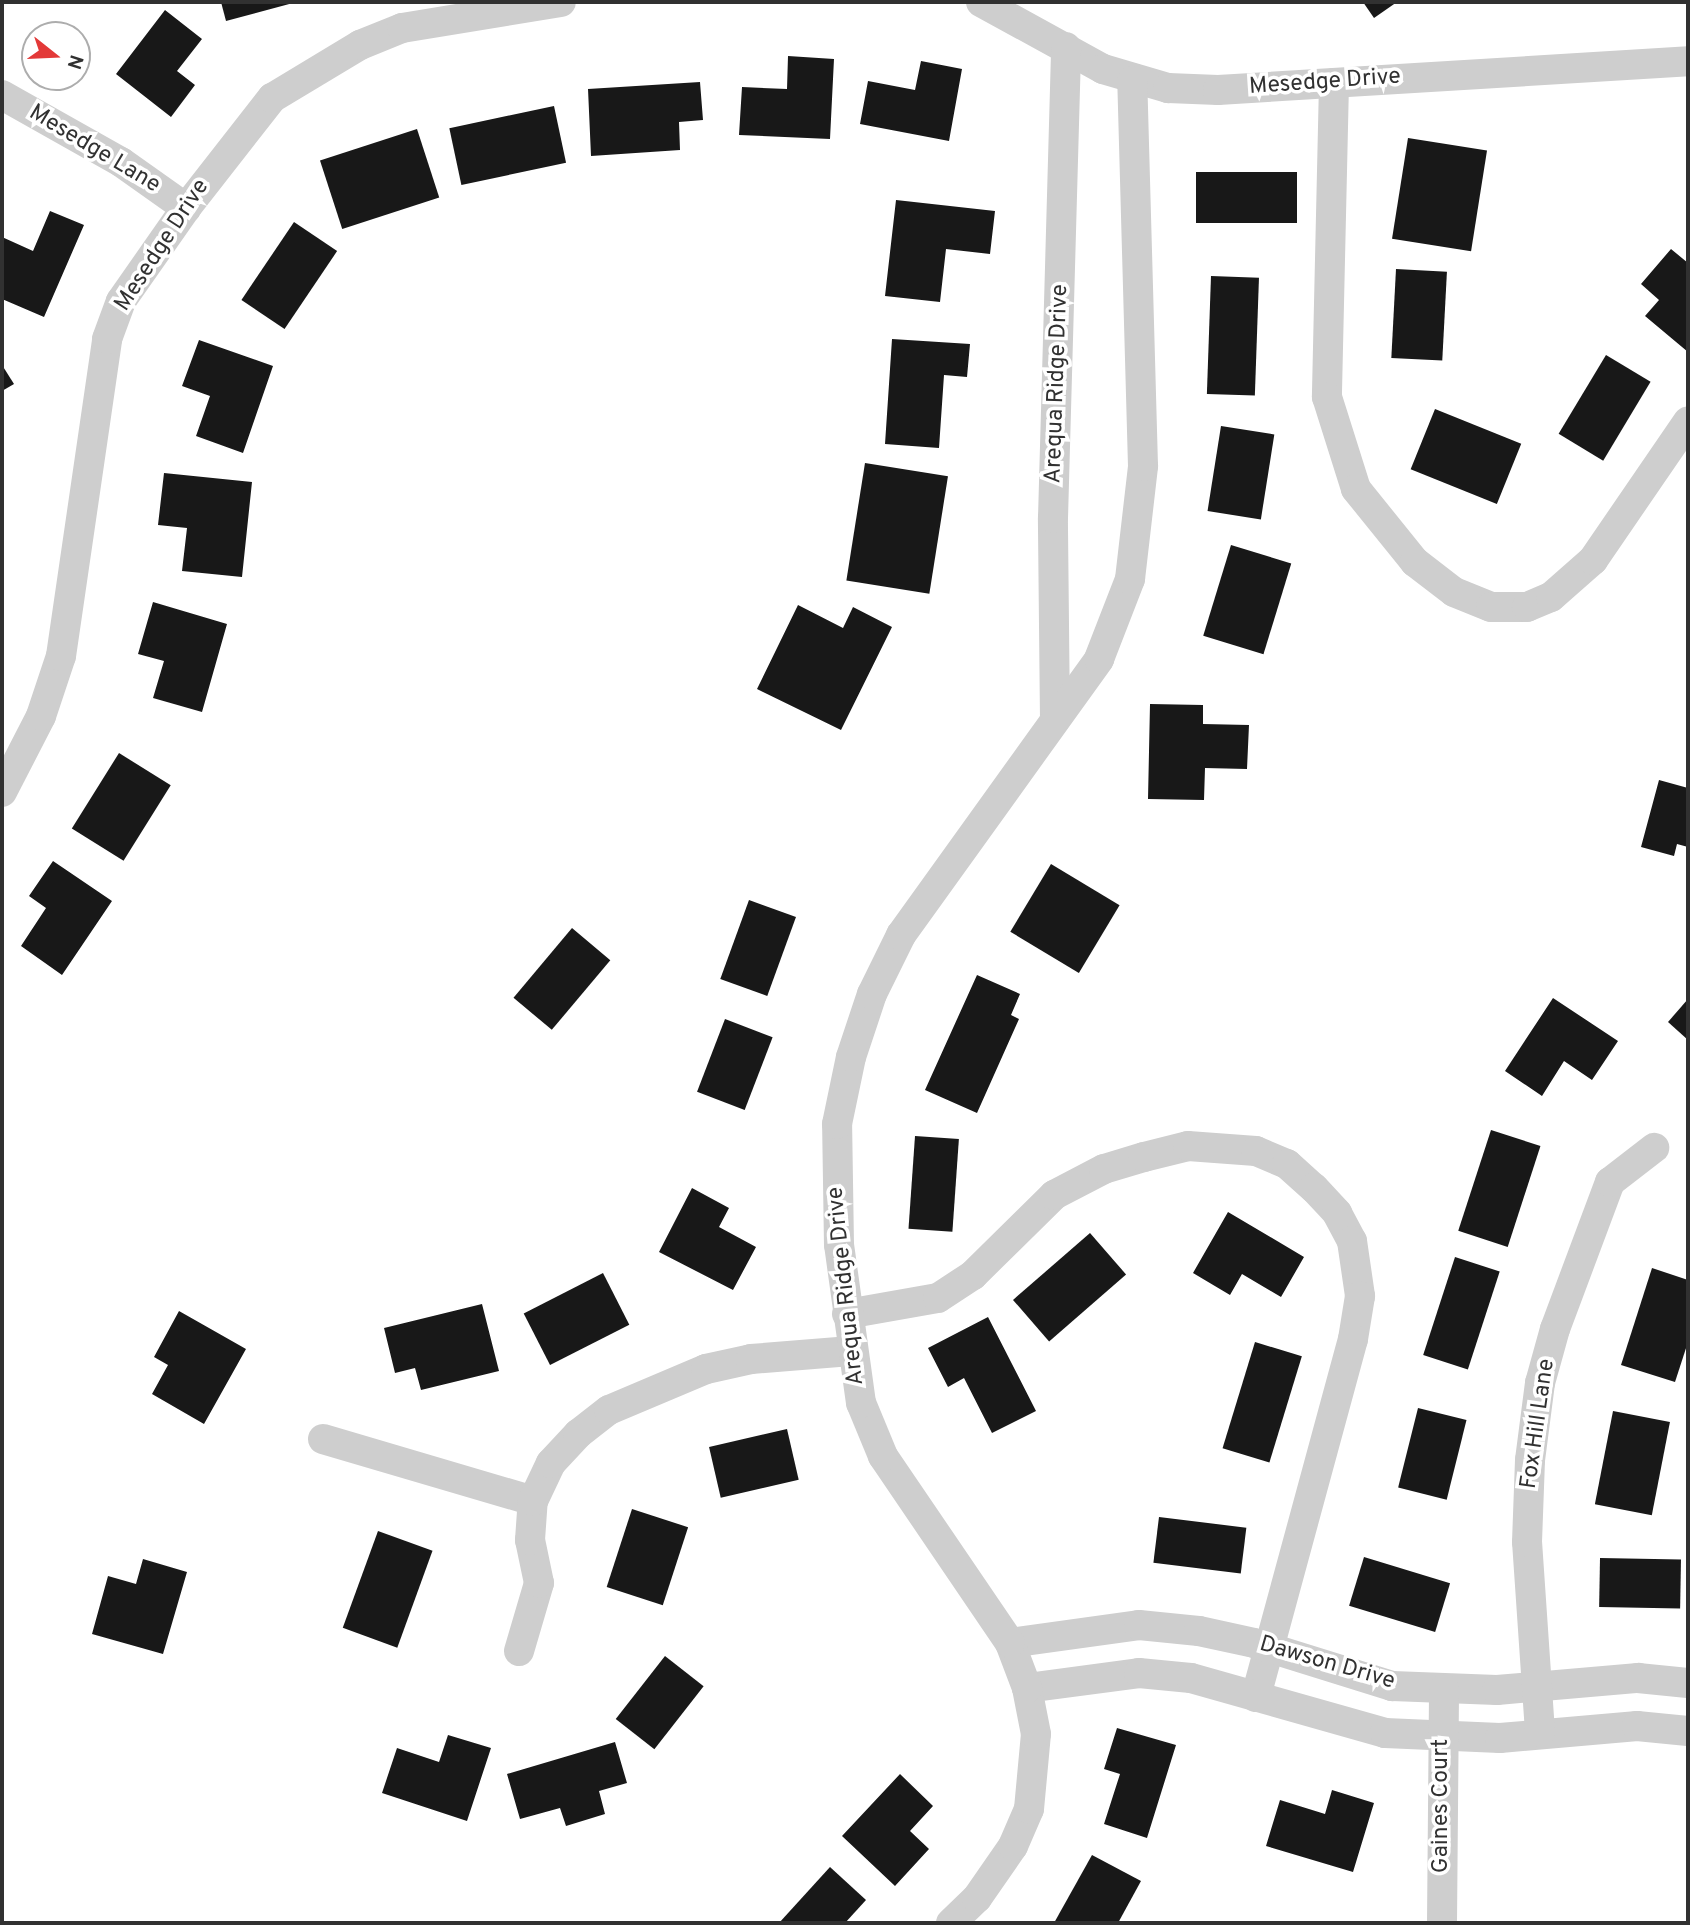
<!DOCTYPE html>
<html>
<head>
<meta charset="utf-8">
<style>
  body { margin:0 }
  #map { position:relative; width:1690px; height:1925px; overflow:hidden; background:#fff; font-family:Overpass,sans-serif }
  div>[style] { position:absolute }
  .building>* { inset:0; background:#181818; transform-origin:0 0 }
  .street>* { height:30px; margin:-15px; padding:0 15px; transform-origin:15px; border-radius:15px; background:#cecece }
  span { translate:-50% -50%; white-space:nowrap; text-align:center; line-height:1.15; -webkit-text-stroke:7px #fff; paint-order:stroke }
  .street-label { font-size:23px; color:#313131 }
  .frame { position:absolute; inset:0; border:4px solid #313131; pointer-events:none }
  .north { position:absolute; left:21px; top:21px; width:70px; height:70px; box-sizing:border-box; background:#fff; border:2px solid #adadad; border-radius:50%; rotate:108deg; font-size:19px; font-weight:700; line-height:28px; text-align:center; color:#313131 }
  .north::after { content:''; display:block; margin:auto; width:24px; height:32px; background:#e33938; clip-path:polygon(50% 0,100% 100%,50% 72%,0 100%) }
</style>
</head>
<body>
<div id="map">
  <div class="building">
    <div style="clip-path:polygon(221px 2px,293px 2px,293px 3px,226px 21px)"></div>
    <div style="clip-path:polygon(1363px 2px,1397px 2px,1374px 18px)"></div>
    <div style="clip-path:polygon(165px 10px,202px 39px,177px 71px,195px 85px,171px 117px,116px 74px)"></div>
    <div style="clip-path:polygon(788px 56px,834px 59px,830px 139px,739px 135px,742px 87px,787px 89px)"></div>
    <div style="clip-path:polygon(921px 61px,962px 69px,949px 141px,860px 124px,868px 81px,915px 90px)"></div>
    <div style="clip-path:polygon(700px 82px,703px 120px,679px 122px,680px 150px,591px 156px,588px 89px)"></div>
    <div style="left:554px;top:106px;width:58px;height:107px;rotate:78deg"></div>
    <div style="left:417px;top:129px;width:72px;height:102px;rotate:72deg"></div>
    <div style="left:1408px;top:138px;width:80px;height:102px;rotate:9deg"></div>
    <div style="left:1297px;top:172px;width:51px;height:101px;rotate:90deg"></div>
    <div style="clip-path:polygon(896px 200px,995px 211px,990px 254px,946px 249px,940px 302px,885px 296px)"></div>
    <div style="clip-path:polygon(50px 211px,84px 225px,44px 317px,2px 299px,2px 237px,33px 251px)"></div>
    <div style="left:294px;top:222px;width:52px;height:94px;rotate:34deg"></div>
    <div style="clip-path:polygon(1671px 249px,1688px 263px,1688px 352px,1645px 316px,1659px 300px,1641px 284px)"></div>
    <div style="left:1396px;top:269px;width:51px;height:89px;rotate:3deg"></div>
    <div style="left:1211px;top:276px;width:48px;height:118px;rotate:2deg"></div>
    <div style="clip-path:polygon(892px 339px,970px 344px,967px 377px,944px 375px,939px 448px,885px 444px)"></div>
    <div style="clip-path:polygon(199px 340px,273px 366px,243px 453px,196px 436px,210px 396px,182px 386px)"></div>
    <div style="left:1606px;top:355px;width:52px;height:92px;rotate:31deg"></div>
    <div style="clip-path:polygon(2px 365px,14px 384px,2px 391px)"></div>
    <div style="left:1435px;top:409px;width:93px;height:65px;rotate:22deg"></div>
    <div style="left:1221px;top:426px;width:54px;height:86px;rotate:9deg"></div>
    <div style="left:865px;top:463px;width:84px;height:119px;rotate:9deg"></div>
    <div style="clip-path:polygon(164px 473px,252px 482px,242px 577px,182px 571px,187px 528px,158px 525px)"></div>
    <div style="left:1231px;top:545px;width:63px;height:95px;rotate:17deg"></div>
    <div style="clip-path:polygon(153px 602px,227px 624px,202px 712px,153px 698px,164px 661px,138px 654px)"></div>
    <div style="clip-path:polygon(798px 605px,843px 628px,853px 607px,892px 627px,841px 730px,757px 689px)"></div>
    <div style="clip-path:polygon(1150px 704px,1203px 705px,1203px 724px,1249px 725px,1247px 769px,1205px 768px,1204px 800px,1148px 799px)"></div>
    <div style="left:119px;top:753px;width:61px;height:89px;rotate:32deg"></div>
    <div style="clip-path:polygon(1659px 780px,1688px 788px,1688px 847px,1677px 844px,1674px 856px,1641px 847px)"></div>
    <div style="clip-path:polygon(53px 861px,112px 901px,62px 975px,21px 946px,46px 908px,29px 896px)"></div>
    <div style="left:1051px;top:864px;width:80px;height:79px;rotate:31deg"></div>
    <div style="left:749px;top:900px;width:50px;height:84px;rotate:20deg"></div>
    <div style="left:572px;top:928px;width:50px;height:91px;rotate:40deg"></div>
    <div style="clip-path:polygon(977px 975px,1020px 994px,1011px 1015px,1019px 1019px,977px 1113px,925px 1090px)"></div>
    <div style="clip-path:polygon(1553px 998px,1618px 1041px,1592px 1080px,1564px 1061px,1542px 1096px,1505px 1071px)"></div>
    <div style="clip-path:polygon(1688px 999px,1688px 1040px,1668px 1022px)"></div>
    <div style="left:725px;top:1019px;width:51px;height:78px;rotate:21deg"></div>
    <div style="left:1491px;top:1130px;width:52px;height:106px;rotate:18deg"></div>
    <div style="left:915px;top:1136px;width:44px;height:93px;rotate:4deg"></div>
    <div style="clip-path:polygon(692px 1188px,729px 1208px,719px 1227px,756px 1247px,733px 1290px,659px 1252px)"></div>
    <div style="clip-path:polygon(1228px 1212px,1304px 1257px,1281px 1297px,1242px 1274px,1230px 1295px,1193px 1273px)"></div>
    <div style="left:1090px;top:1233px;width:55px;height:102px;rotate:49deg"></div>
    <div style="left:1455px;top:1257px;width:47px;height:103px;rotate:18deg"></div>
    <div style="clip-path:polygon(1652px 1268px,1688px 1280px,1688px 1342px,1675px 1382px,1621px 1365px)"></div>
    <div style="left:603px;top:1273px;width:58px;height:89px;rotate:63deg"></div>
    <div style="clip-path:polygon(482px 1304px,499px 1371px,421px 1390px,415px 1368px,395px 1373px,384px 1328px)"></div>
    <div style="clip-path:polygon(179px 1311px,246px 1349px,204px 1424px,152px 1394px,168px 1365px,154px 1357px)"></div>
    <div style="clip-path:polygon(988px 1317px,1036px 1411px,992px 1433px,964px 1378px,948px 1387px,928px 1348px)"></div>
    <div style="left:1255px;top:1342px;width:49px;height:111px;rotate:17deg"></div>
    <div style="left:1418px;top:1408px;width:50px;height:82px;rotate:14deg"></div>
    <div style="left:1613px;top:1411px;width:58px;height:95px;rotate:11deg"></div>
    <div style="left:787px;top:1429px;width:52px;height:80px;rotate:77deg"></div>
    <div style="left:632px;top:1509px;width:59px;height:82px;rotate:18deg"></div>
    <div style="left:1159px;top:1517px;width:88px;height:46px;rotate:7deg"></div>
    <div style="left:378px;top:1531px;width:58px;height:103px;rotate:20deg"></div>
    <div style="left:1364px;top:1557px;width:90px;height:51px;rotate:17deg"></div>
    <div style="left:1600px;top:1558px;width:81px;height:49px;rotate:1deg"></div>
    <div style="clip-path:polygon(143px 1559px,187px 1572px,163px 1654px,92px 1634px,108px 1576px,136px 1584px)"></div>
    <div style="left:665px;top:1656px;width:49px;height:80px;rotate:38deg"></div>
    <div style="clip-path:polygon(1117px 1728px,1176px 1745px,1147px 1838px,1104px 1824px,1120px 1774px,1104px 1769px)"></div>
    <div style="clip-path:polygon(448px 1735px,491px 1748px,467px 1821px,382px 1793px,397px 1748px,439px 1762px)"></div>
    <div style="clip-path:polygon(615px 1742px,627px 1783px,599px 1791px,605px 1814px,566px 1826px,560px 1808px,520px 1819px,507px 1774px)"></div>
    <div style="clip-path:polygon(900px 1774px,933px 1806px,910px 1831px,929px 1849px,895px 1886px,842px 1836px)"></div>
    <div style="clip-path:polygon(1332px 1790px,1374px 1803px,1353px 1872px,1266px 1846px,1280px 1800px,1325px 1814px)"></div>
    <div style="clip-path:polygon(1092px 1855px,1141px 1881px,1118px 1923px,1054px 1923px)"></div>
    <div style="clip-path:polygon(830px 1867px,866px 1900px,845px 1923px,779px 1923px)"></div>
  </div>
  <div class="street">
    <div style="left:981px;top:2px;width:139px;rotate:28.8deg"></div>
    <div style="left:1103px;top:69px;width:68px;rotate:16.3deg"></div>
    <div style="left:1168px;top:88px;width:50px;rotate:2.3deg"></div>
    <div style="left:1218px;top:90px;width:471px;rotate:-3.5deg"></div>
    <div style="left:1334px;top:83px;width:314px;rotate:91.3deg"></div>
    <div style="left:1327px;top:397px;width:96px;rotate:72.5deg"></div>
    <div style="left:1356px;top:489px;width:94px;rotate:51.1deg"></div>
    <div style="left:1415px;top:562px;width:49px;rotate:37.6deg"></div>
    <div style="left:1454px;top:592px;width:40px;rotate:22deg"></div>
    <div style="left:1491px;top:607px;width:36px"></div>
    <div style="left:1527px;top:607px;width:26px;rotate:-23deg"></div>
    <div style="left:1551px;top:597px;width:56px;rotate:-41.4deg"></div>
    <div style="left:1593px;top:560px;width:168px;rotate:-55.6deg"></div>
    <div style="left:2px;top:95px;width:137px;rotate:29.4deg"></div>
    <div style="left:121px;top:162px;width:80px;rotate:35.3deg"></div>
    <div style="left:1055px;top:720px;width:202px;rotate:-90.6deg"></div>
    <div style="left:1053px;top:518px;width:471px;rotate:-88.4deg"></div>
    <div style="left:2px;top:792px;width:85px;rotate:-62.8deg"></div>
    <div style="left:41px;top:716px;width:63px;rotate:-71.6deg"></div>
    <div style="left:61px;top:656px;width:320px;rotate:-81.7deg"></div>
    <div style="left:107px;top:339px;width:40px;rotate:-69.8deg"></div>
    <div style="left:121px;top:301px;width:113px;rotate:-55deg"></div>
    <div style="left:186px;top:208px;width:140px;rotate:-52deg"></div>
    <div style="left:272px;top:98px;width:103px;rotate:-31.1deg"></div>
    <div style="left:360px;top:45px;width:45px;rotate:-22deg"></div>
    <div style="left:402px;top:28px;width:161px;rotate:-9.3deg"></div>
    <div style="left:847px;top:1314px;width:92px;rotate:-10deg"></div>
    <div style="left:938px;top:1298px;width:42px;rotate:-33.3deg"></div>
    <div style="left:973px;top:1275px;width:114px;rotate:-44.6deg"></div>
    <div style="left:1054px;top:1195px;width:56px;rotate:-27.5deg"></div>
    <div style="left:1104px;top:1169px;width:42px;rotate:-16.7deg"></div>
    <div style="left:1144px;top:1157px;width:45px;rotate:-14deg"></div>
    <div style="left:1188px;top:1146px;width:68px;rotate:4.2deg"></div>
    <div style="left:1256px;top:1151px;width:34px;rotate:23deg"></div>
    <div style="left:1287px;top:1164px;width:36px;rotate:42deg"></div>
    <div style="left:1314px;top:1188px;width:34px;rotate:47deg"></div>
    <div style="left:1337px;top:1213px;width:32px;rotate:62deg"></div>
    <div style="left:1352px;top:1241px;width:56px;rotate:81.7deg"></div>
    <div style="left:1360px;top:1296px;width:44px;rotate:99.2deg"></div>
    <div style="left:1353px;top:1339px;width:371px;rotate:105.2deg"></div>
    <div style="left:323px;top:1439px;width:219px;rotate:16.4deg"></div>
    <div style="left:1010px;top:1643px;width:130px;rotate:-7.9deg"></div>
    <div style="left:1139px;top:1625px;width:60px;rotate:5.7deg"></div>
    <div style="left:1199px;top:1631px;width:56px;rotate:12.3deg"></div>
    <div style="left:1254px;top:1643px;width:145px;rotate:17.3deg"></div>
    <div style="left:1392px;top:1686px;width:105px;rotate:2.2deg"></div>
    <div style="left:1497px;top:1690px;width:142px;rotate:-4.9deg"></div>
    <div style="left:1638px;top:1678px;width:50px;rotate:5.7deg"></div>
    <div style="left:519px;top:1651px;width:71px;rotate:-73.6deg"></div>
    <div style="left:539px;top:1583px;width:44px;rotate:-101.8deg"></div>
    <div style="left:530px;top:1540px;width:39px;rotate:-86deg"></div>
    <div style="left:533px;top:1501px;width:42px;rotate:-64.7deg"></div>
    <div style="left:551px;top:1463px;width:40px;rotate:-47deg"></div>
    <div style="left:578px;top:1434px;width:39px;rotate:-38deg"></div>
    <div style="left:609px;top:1410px;width:105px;rotate:-22.9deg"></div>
    <div style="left:706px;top:1369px;width:46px;rotate:-12.5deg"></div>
    <div style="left:751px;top:1359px;width:100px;rotate:-4.6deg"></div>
    <div style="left:1027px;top:1688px;width:113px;rotate:-7.6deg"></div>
    <div style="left:1139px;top:1673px;width:52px;rotate:5.5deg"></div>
    <div style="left:1191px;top:1678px;width:202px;rotate:15.8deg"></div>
    <div style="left:1385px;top:1733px;width:115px;rotate:2.5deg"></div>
    <div style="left:1500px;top:1738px;width:138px;rotate:-5deg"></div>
    <div style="left:1637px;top:1726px;width:51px;rotate:5.6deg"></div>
    <div style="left:1540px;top:1732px;width:190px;rotate:-93.9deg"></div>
    <div style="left:1527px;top:1542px;width:82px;rotate:-87.9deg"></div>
    <div style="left:1530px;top:1460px;width:78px;rotate:-82.6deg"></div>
    <div style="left:1540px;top:1383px;width:56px;rotate:-74.5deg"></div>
    <div style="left:1555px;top:1329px;width:157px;rotate:-69.5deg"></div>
    <div style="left:1610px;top:1182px;width:56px;rotate:-37.7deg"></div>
    <div style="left:951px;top:1923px;width:36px;rotate:-44deg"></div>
    <div style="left:977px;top:1898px;width:63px;rotate:-55.3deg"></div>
    <div style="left:1013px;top:1846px;width:40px;rotate:-66.6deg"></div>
    <div style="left:1029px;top:1809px;width:75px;rotate:-84.7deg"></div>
    <div style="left:1036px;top:1734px;width:47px;rotate:-101.1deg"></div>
    <div style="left:1027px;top:1688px;width:48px;rotate:-110.7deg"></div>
    <div style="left:1010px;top:1643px;width:226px;rotate:-124.2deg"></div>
    <div style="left:883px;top:1456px;width:57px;rotate:-112.5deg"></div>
    <div style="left:861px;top:1403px;width:160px;rotate:-97.9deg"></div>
    <div style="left:839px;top:1245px;width:121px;rotate:-90.9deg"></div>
    <div style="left:837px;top:1124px;width:68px;rotate:-78.2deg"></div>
    <div style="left:851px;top:1057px;width:66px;rotate:-71.6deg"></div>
    <div style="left:872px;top:994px;width:66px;rotate:-63.8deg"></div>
    <div style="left:901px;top:935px;width:340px;rotate:-54.3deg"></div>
    <div style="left:1099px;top:659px;width:86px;rotate:-68.8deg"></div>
    <div style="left:1130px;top:579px;width:114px;rotate:-83.4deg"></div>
    <div style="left:1143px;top:466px;width:385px;rotate:-91.6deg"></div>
    <div style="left:1442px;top:1923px;width:234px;rotate:-89.5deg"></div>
  </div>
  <div class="street-label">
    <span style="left:1325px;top:83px;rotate:-4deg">Mesedge Drive</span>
    <span style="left:94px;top:150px;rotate:31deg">Mesedge Lane</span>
    <span style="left:163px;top:246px;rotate:-57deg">Mesedge Drive</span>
    <span style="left:1058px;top:384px;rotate:-88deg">Arequa Ridge Drive</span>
    <span style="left:847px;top:1286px;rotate:-96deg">Arequa Ridge Drive</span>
    <span style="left:1539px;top:1424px;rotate:-82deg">Fox Hill Lane</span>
    <span style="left:1327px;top:1664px;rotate:16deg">Dawson Drive</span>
    <span style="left:1442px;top:1806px;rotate:-90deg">Gaines Court</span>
  </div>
  <div class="frame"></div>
  <div class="north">N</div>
</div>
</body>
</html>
